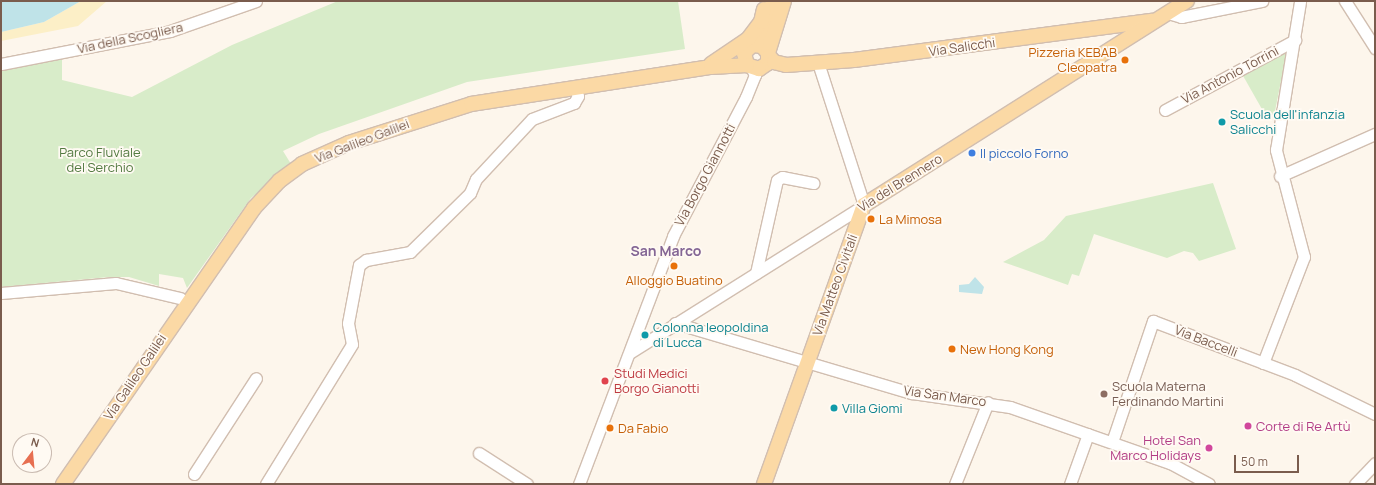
<!DOCTYPE html>
<html>
<head>
<meta charset="utf-8">
<style>
  body { margin:0 }
  #map { position:relative; width:1376px; height:485px; overflow:hidden; background:#fdf6ec; font-family:Manrope,sans-serif }
  div>[style] { position:absolute }
  .green>* { inset:0; background:#d8ecc9 }
  .sand>* { inset:0; background:#fcefc7 }
  .water>* { inset:0; background:#bfe3e8 }
  .roads { filter:drop-shadow(1px 0 #d1beb0) drop-shadow(-1px 0 #d1beb0) drop-shadow(0 1px #d1beb0) drop-shadow(0 -1px #d1beb0) }
  .minor>* { height:11px; margin:-5.5px; padding:0 5.5px; transform-origin:5.5px; border-radius:5.5px; background:#fff }
  .major>* { height:14px; margin:-7px; padding:0 7px; transform-origin:7px; border-radius:7px; background:#fbd9a5 }
  .dots>* { width:11px; height:11px; translate:-50% -50%; box-sizing:border-box; border:2px solid #fffaf3; border-radius:50% }
  span { translate:-50% -50%; white-space:nowrap; text-align:center; line-height:1.15; -webkit-text-stroke:3.5px #fffaf3; paint-order:stroke }
  .street-label { font-size:13px; color:#7a5c4d }
  .food-label { font-size:13px; color:#c56008 }
  .right { translate:-100% -50%; text-align:right }
  .left { translate:0 -50%; text-align:left }
  .culture-label { font-size:13px; color:#0d838f }
  .park-label { font-size:13px; color:#537a41 }
  .shop-label { font-size:13px; color:#366cbe }
  .health-label { font-size:13px; color:#be3a42 }
  .education-label { font-size:13px; color:#785e54 }
  .hotel-label { font-size:13px; color:#b23c85 }
  .neighbourhood-label { font-size:14px; color:#846695; font-weight:700 }
  .frame { position:absolute; inset:0; border:2px solid #7a5c4d; pointer-events:none }
  .north { position:absolute; left:12px; top:433px; width:40px; height:40px; box-sizing:border-box; background:#fffaf3; border:1px solid #cabbb1; border-radius:50%; rotate:16deg; font-size:11px; font-weight:700; line-height:16px; text-align:center; color:#7a5c4d }
  .north::after { content:''; display:block; margin:auto; width:14px; height:18px; background:#e76f51; clip-path:polygon(50% 0,100% 100%,50% 72%,0 100%) }
  .scale { position:absolute; left:1234px; top:455px; width:65px; height:18px; box-sizing:border-box; border:2px solid #7a5c4d; border-top:0; padding-left:5px; font-size:12px; line-height:14px; white-space:nowrap; color:#7a5c4d; -webkit-text-stroke:3px #fffaf3; paint-order:stroke }
</style>
</head>
<body>
<div id="map">
  <div class="green">
    <div style="clip-path:polygon(338px 1px,678px 1px,685px 49px,467px 82px,319px 134px,283px 151px,291px 164px,251px 198px,187px 288px,183px 278px,159px 274px,159px 286px,129px 277px,109px 277px,1px 287px,1px 67px,62px 56px,62px 80px,132px 97px,232px 45px)"></div>
    <div style="clip-path:polygon(1287px 51px,1274px 116px,1267px 118px,1242px 74px)"></div>
    <div style="clip-path:polygon(1213px 183px,1236px 249px,1199px 261px,1193px 253px,1184px 251px,1167px 258px,1094px 234px,1079px 276px,1072px 274px,1068px 285px,1003px 262px,1044px 240px,1066px 216px)"></div>
  </div>
  <div class="sand">
    <div style="clip-path:polygon(81px 1px,107px 1px,78px 26px,1px 41px,1px 32px,44px 22px)"></div>
  </div>
  <div class="water">
    <div style="clip-path:polygon(1px 1px,81px 1px,44px 22px,1px 32px)"></div>
    <div style="clip-path:polygon(975px 277px,984px 287px,982px 294px,959px 292px,959px 285px,969px 284px)"></div>
  </div>
  <div class="roads">
    <div class="minor">
      <div style="left:1345px;top:1px;width:56px;rotate:57.4deg"></div>
      <div style="left:1168px;top:13px;width:14px;rotate:17deg"></div>
      <div style="left:1181px;top:17px;width:83px;rotate:-11.2deg"></div>
      <div style="left:1px;top:64px;width:172px;rotate:-11deg"></div>
      <div style="left:170px;top:31px;width:91px;rotate:-19.2deg"></div>
      <div style="left:1165px;top:110px;width:148px;rotate:-28.3deg"></div>
      <div style="left:1280px;top:176px;width:104px;rotate:-23.9deg"></div>
      <div style="left:756px;top:273px;width:95px;rotate:-77.3deg"></div>
      <div style="left:777px;top:180px;width:6px;rotate:-31deg"></div>
      <div style="left:782px;top:177px;width:32px;rotate:11deg"></div>
      <div style="left:1px;top:293px;width:115px;rotate:-5deg"></div>
      <div style="left:116px;top:283px;width:66px;rotate:13.2deg"></div>
      <div style="left:675px;top:323px;width:247px;rotate:16.5deg"></div>
      <div style="left:912px;top:393px;width:99px;rotate:8.1deg"></div>
      <div style="left:1010px;top:407px;width:170px;rotate:19.3deg"></div>
      <div style="left:1170px;top:463px;width:44px;rotate:28.3deg"></div>
      <div style="left:631px;top:352px;width:275px;rotate:-32.2deg"></div>
      <div style="left:864px;top:205px;width:149px;rotate:-107.9deg"></div>
      <div style="left:1263px;top:363px;width:114px;rotate:-68.9deg"></div>
      <div style="left:1304px;top:257px;width:111px;rotate:-104.7deg"></div>
      <div style="left:1276px;top:150px;width:151px;rotate:-80.8deg"></div>
      <div style="left:1112px;top:442px;width:128px;rotate:-71.3deg"></div>
      <div style="left:1153px;top:321px;width:152px;rotate:20.8deg"></div>
      <div style="left:1295px;top:375px;width:89px;rotate:26deg"></div>
      <div style="left:479px;top:453px;width:57px;rotate:32.9deg"></div>
      <div style="left:194px;top:474px;width:114px;rotate:-57.1deg"></div>
      <div style="left:266px;top:484px;width:164px;rotate:-58.4deg"></div>
      <div style="left:352px;top:344px;width:21px;rotate:-101deg"></div>
      <div style="left:348px;top:323px;width:59px;rotate:-79.3deg"></div>
      <div style="left:359px;top:265px;width:9px;rotate:-36deg"></div>
      <div style="left:366px;top:260px;width:45px;rotate:-10.3deg"></div>
      <div style="left:410px;top:252px;width:84px;rotate:-44.5deg"></div>
      <div style="left:470px;top:193px;width:15px;rotate:-67deg"></div>
      <div style="left:476px;top:179px;width:82px;rotate:-47deg"></div>
      <div style="left:532px;top:119px;width:45px;rotate:-20.9deg"></div>
      <div style="left:574px;top:103px;width:8px;rotate:-60deg"></div>
      <div style="left:578px;top:96px;width:9px;rotate:-111deg"></div>
      <div style="left:579px;top:484px;width:265px;rotate:-69.2deg"></div>
      <div style="left:673px;top:236px;width:157px;rotate:-62.3deg"></div>
      <div style="left:746px;top:97px;width:24px;rotate:-68deg"></div>
      <div style="left:755px;top:75px;width:7px;rotate:-117deg"></div>
      <div style="left:955px;top:484px;width:88px;rotate:-68.1deg"></div>
      <div style="left:1070px;top:484px;width:53px;rotate:-70.2deg"></div>
      <div style="left:1355px;top:484px;width:29px;rotate:-46deg"></div>
    </div>
    <div class="major">
      <div style="left:753px;top:45px;width:9px;rotate:6deg"></div>
      <div style="left:762px;top:46px;width:9px;rotate:49deg"></div>
      <div style="left:768px;top:53px;width:10px;rotate:90deg"></div>
      <div style="left:768px;top:63px;width:11px;rotate:146deg"></div>
      <div style="left:759px;top:69px;width:13px;rotate:-162deg"></div>
      <div style="left:747px;top:65px;width:12px;rotate:-104deg"></div>
      <div style="left:744px;top:53px;width:29px;rotate:-44deg"></div>
      <div style="left:765px;top:33px;width:33px;rotate:-76deg"></div>
      <div style="left:768px;top:53px;width:54px;rotate:-72.9deg"></div>
      <div style="left:769px;top:56px;width:8px;rotate:50deg"></div>
      <div style="left:774px;top:62px;width:12px;rotate:14deg"></div>
      <div style="left:786px;top:65px;width:68px;rotate:-4.2deg"></div>
      <div style="left:854px;top:60px;width:301px;rotate:-7.5deg"></div>
      <div style="left:711px;top:64px;width:45px;rotate:-34deg"></div>
      <div style="left:748px;top:39px;width:21px;rotate:-53deg"></div>
      <div style="left:761px;top:22px;width:13px;rotate:-77deg"></div>
      <div style="left:63px;top:484px;width:336px;rotate:-55.3deg"></div>
      <div style="left:254px;top:208px;width:37px;rotate:-47deg"></div>
      <div style="left:279px;top:181px;width:29px;rotate:-36deg"></div>
      <div style="left:302px;top:164px;width:51px;rotate:-24.1deg"></div>
      <div style="left:349px;top:143px;width:128px;rotate:-17.7deg"></div>
      <div style="left:471px;top:104px;width:243px;rotate:-8.8deg"></div>
      <div style="left:711px;top:67px;width:36px;rotate:-3deg"></div>
      <div style="left:764px;top:484px;width:296px;rotate:-70.3deg"></div>
      <div style="left:864px;top:205px;width:382px;rotate:-32.3deg"></div>
    </div>
  </div>
  <div class="dots">
    <div style="left:1125px;top:60px;background:#e8710a"></div>
    <div style="left:1222px;top:122px;background:#0f9aa8"></div>
    <div style="left:972px;top:153px;background:#3f7fe0"></div>
    <div style="left:871px;top:219px;background:#e8710a"></div>
    <div style="left:674px;top:266px;background:#e8710a"></div>
    <div style="left:645px;top:335px;background:#0f9aa8"></div>
    <div style="left:952px;top:349px;background:#e8710a"></div>
    <div style="left:605px;top:381px;background:#e0444e"></div>
    <div style="left:1104px;top:394px;background:#8d6e63"></div>
    <div style="left:834px;top:408px;background:#0f9aa8"></div>
    <div style="left:1248px;top:426px;background:#d1479c"></div>
    <div style="left:610px;top:428px;background:#e8710a"></div>
    <div style="left:1209px;top:448px;background:#d1479c"></div>
  </div>
  <div class="street-label">
    <span style="left:130px;top:38px;rotate:-12deg">Via della Scogliera</span>
    <span style="left:962px;top:47px;rotate:-8deg">Via Salicchi</span>
    <span style="left:1230px;top:75px;rotate:-28deg">Via Antonio Torrini</span>
    <span style="left:362px;top:141px;rotate:-21deg">Via Galileo Galilei</span>
    <span style="left:705px;top:175px;rotate:-62deg">Via Borgo Giannotti</span>
    <span style="left:900px;top:183px;rotate:-32deg">Via del Brennero</span>
    <span style="left:835px;top:285px;rotate:-70deg">Via Matteo Civitali</span>
    <span style="left:1206px;top:341px;rotate:21deg">Via Baccelli</span>
    <span style="left:135px;top:377px;rotate:-56deg">Via Galileo Galilei</span>
    <span style="left:945px;top:396px;rotate:8deg">Via San Marco</span>
  </div>
  <div class="food-label">
    <span class="right" style="left:1117px;top:60px">Pizzeria KEBAB<br>Cleopatra</span>
    <span class="left" style="left:879px;top:219px">La Mimosa</span>
    <span style="left:674px;top:280px">Alloggio Buatino</span>
    <span class="left" style="left:960px;top:349px">New Hong Kong</span>
    <span class="left" style="left:618px;top:428px">Da Fabio</span>
  </div>
  <div class="culture-label">
    <span class="left" style="left:1230px;top:122px">Scuola dell'infanzia<br>Salicchi</span>
    <span class="left" style="left:653px;top:335px">Colonna leopoldina<br>di Lucca</span>
    <span class="left" style="left:842px;top:408px">Villa Giomi</span>
  </div>
  <div class="park-label">
    <span style="left:100px;top:160px">Parco Fluviale<br>del Serchio</span>
  </div>
  <div class="shop-label">
    <span class="left" style="left:980px;top:153px">Il piccolo Forno</span>
  </div>
  <div class="health-label">
    <span class="left" style="left:614px;top:381px">Studi Medici<br>Borgo Gianotti</span>
  </div>
  <div class="education-label">
    <span class="left" style="left:1112px;top:394px">Scuola Materna<br>Ferdinando Martini</span>
  </div>
  <div class="hotel-label">
    <span class="left" style="left:1256px;top:426px">Corte di Re Artù</span>
    <span class="right" style="left:1201px;top:448px">Hotel San<br>Marco Holidays</span>
  </div>
  <div class="neighbourhood-label">
    <span style="left:666px;top:251px">San Marco</span>
  </div>
  <div class="frame"></div>
  <div class="north">N</div>
  <div class="scale">50 m</div>
</div>
</body>
</html>
